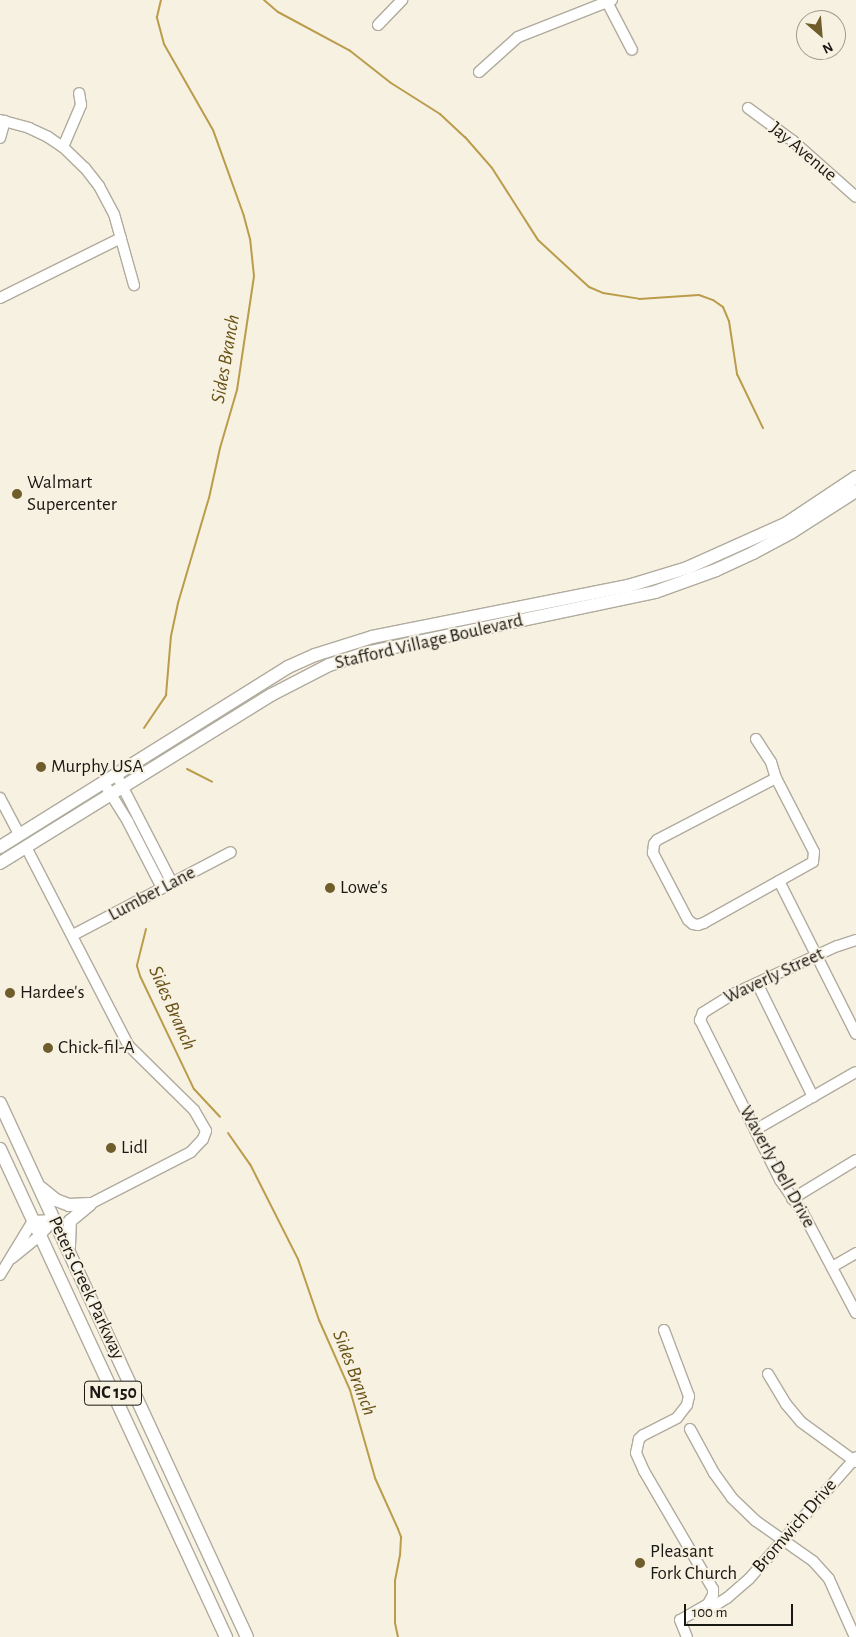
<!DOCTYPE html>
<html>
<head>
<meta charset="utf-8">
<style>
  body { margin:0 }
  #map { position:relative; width:856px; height:1637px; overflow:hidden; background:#f7f1e2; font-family:"Alegreya Sans",sans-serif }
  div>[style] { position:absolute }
  .stream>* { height:2px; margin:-1px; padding:0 1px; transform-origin:1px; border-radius:1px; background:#ba9c4b }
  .roads { filter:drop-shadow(1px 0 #b0ab9d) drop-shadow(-1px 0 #b0ab9d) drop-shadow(0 1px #b0ab9d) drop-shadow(0 -1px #b0ab9d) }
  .minor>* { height:10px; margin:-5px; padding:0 5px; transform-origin:5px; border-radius:5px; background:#fff }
  .major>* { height:12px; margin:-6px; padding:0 6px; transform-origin:6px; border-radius:6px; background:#fff }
  .dots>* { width:14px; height:14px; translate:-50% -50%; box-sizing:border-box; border:2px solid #f7f1e2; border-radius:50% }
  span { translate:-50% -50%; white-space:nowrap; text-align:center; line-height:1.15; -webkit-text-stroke:4px #f7f1e2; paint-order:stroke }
  .shield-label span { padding:1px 4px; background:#f7f1e2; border:1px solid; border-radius:4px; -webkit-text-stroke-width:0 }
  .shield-label { font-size:18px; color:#1a1813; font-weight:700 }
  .street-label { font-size:19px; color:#1a1813 }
  .poi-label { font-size:19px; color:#1a1813 }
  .left { translate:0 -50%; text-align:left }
  .water-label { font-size:20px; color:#685215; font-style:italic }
  .north { position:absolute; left:796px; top:10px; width:50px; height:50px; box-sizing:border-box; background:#f7f1e2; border:1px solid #9f9a8f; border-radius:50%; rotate:153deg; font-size:14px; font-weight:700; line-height:20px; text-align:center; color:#1a1813 }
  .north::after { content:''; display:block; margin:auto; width:18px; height:22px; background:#705d2c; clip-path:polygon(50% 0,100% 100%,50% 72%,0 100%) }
  .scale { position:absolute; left:684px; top:1604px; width:109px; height:22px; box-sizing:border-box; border:2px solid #1a1813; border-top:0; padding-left:6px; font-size:15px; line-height:18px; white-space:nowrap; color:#1a1813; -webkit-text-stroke:4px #f7f1e2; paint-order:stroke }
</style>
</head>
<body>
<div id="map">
  <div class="stream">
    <div style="left:264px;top:0;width:18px;rotate:41deg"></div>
    <div style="left:278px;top:12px;width:81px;rotate:28.2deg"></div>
    <div style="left:349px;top:50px;width:53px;rotate:38.2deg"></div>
    <div style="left:391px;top:83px;width:58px;rotate:32.3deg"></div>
    <div style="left:440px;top:114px;width:34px;rotate:43deg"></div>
    <div style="left:465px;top:137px;width:41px;rotate:48.9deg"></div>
    <div style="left:492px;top:168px;width:85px;rotate:57.4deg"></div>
    <div style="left:538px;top:240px;width:69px;rotate:42.7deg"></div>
    <div style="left:589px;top:287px;width:15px;rotate:23deg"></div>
    <div style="left:603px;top:293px;width:36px;rotate:9deg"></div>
    <div style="left:639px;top:299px;width:60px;rotate:-3.8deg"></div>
    <div style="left:699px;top:295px;width:15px;rotate:20deg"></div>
    <div style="left:713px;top:300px;width:12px;rotate:35deg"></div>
    <div style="left:723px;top:307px;width:15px;rotate:67deg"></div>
    <div style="left:729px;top:321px;width:54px;rotate:81.4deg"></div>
    <div style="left:737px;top:374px;width:60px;rotate:64.3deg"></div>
    <div style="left:144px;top:728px;width:40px;rotate:-56deg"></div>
    <div style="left:166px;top:695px;width:59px;rotate:-85.2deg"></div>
    <div style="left:171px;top:636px;width:34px;rotate:-78deg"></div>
    <div style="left:178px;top:603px;width:109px;rotate:-73.6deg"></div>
    <div style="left:209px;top:498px;width:51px;rotate:-77.6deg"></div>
    <div style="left:220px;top:448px;width:60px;rotate:-73.7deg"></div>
    <div style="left:237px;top:390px;width:115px;rotate:-81.5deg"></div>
    <div style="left:254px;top:276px;width:37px;rotate:-96deg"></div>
    <div style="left:250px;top:239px;width:24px;rotate:-105deg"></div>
    <div style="left:244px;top:216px;width:91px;rotate:-109.8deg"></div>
    <div style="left:213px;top:130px;width:99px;rotate:-119.7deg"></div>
    <div style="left:164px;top:44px;width:28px;rotate:-105deg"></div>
    <div style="left:157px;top:17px;width:17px;rotate:-77deg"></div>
    <div style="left:187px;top:769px;width:28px;rotate:27deg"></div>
    <div style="left:146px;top:929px;width:38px;rotate:104deg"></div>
    <div style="left:137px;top:966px;width:10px;rotate:73deg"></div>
    <div style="left:140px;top:976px;width:125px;rotate:64.5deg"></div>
    <div style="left:194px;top:1089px;width:38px;rotate:47deg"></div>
    <div style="left:228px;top:1133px;width:38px;rotate:55deg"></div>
    <div style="left:250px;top:1164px;width:106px;rotate:63.2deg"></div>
    <div style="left:298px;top:1259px;width:65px;rotate:71deg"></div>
    <div style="left:319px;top:1320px;width:77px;rotate:66.1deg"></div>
    <div style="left:350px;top:1390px;width:91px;rotate:74.1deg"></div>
    <div style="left:375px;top:1478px;width:56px;rotate:65.7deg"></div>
    <div style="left:398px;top:1529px;width:9px;rotate:69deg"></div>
    <div style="left:401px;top:1537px;width:18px;rotate:93deg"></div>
    <div style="left:400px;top:1555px;width:25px;rotate:101deg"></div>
    <div style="left:395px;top:1580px;width:43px;rotate:90deg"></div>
    <div style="left:395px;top:1623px;width:14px;rotate:78deg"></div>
  </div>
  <div class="roads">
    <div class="minor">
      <div style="left:606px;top:0;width:56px;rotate:62.5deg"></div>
      <div style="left:378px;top:25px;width:35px;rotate:-46deg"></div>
      <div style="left:479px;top:72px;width:52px;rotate:-41.9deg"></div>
      <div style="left:518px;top:37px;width:101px;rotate:-21.5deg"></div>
      <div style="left:748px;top:108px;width:56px;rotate:36.3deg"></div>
      <div style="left:793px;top:141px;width:84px;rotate:41.6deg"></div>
      <div style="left:0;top:120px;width:30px;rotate:15deg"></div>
      <div style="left:29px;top:128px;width:21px;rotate:25deg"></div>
      <div style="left:48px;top:137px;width:18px;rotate:34deg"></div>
      <div style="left:63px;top:147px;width:30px;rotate:44deg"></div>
      <div style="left:85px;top:168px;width:23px;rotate:52deg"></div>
      <div style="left:99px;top:186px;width:32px;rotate:62deg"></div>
      <div style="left:114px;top:214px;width:74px;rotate:74.3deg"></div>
      <div style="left:0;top:138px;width:18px;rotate:-74deg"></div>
      <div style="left:63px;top:147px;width:46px;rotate:-66.8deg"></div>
      <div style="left:81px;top:105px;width:12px;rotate:-99deg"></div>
      <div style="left:0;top:298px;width:135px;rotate:-26.4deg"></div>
      <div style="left:756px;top:739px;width:27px;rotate:57deg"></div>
      <div style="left:771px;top:762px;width:17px;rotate:73deg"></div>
      <div style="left:116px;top:774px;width:123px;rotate:62.8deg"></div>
      <div style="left:776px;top:778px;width:83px;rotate:62.8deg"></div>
      <div style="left:814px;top:852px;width:10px;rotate:96deg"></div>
      <div style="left:813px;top:862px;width:125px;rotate:150.8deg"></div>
      <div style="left:704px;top:923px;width:6px;rotate:162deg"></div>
      <div style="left:698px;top:925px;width:5px;rotate:-169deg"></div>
      <div style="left:693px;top:924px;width:6px;rotate:-141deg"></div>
      <div style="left:688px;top:920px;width:76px;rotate:-117.6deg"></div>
      <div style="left:653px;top:853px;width:9px;rotate:-84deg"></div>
      <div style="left:654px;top:844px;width:5px;rotate:-53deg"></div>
      <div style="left:657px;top:840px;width:134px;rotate:-27.5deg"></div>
      <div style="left:107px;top:788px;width:40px;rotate:58deg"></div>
      <div style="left:128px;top:822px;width:74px;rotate:62.7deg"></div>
      <div style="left:0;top:798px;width:41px;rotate:62.2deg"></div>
      <div style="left:26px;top:847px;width:223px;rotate:62.7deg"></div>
      <div style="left:128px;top:1045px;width:93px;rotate:44.6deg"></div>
      <div style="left:194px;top:1110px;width:24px;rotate:60deg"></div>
      <div style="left:206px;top:1131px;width:9px;rotate:111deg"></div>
      <div style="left:203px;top:1139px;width:18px;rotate:133deg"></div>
      <div style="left:191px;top:1152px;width:114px;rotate:152.8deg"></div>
      <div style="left:779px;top:881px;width:171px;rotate:63.3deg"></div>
      <div style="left:73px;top:935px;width:178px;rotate:-27.7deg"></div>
      <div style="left:856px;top:940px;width:20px;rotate:162deg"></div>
      <div style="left:837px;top:946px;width:115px;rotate:155.2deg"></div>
      <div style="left:733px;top:994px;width:36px;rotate:148deg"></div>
      <div style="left:703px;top:1013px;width:8px;rotate:113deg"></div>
      <div style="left:700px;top:1020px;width:179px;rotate:63.4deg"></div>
      <div style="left:780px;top:1180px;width:40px;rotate:55.1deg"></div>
      <div style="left:803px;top:1213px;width:113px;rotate:62.1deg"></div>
      <div style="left:757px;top:983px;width:127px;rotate:63.8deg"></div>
      <div style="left:755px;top:1130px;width:116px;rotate:-29.9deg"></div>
      <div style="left:792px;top:1199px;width:75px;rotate:-31.4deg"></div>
      <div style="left:12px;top:1258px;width:36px;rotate:-39deg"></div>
      <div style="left:40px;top:1235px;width:21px;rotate:-47deg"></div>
      <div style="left:832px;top:1267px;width:28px;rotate:-30deg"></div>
      <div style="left:0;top:1275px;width:63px;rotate:-58.6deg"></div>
      <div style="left:33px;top:1221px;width:21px;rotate:-3deg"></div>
      <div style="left:664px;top:1330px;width:71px;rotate:69.3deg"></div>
      <div style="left:689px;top:1396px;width:9px;rotate:103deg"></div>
      <div style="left:687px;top:1405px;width:16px;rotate:128deg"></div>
      <div style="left:677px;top:1418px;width:38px;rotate:153deg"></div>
      <div style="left:643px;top:1435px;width:6px;rotate:135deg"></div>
      <div style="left:639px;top:1439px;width:14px;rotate:102deg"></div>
      <div style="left:636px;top:1453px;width:20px;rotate:66deg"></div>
      <div style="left:644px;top:1471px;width:137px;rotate:59.7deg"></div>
      <div style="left:713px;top:1589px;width:6px;rotate:90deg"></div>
      <div style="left:713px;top:1595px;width:10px;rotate:119deg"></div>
      <div style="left:708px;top:1604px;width:32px;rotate:150deg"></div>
      <div style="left:680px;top:1620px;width:18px;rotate:68deg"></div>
      <div style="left:768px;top:1374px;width:35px;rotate:59deg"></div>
      <div style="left:786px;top:1404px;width:23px;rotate:50deg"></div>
      <div style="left:801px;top:1422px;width:68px;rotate:36deg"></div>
      <div style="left:690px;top:1429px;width:50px;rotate:61.4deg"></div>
      <div style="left:714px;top:1473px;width:31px;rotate:54deg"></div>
      <div style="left:732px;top:1498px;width:33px;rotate:44deg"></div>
      <div style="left:756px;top:1521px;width:70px;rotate:35.1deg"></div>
      <div style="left:813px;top:1561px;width:24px;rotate:48deg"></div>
      <div style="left:829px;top:1579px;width:64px;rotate:65.9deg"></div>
      <div style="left:706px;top:1611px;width:25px;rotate:-32deg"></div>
      <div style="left:727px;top:1598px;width:29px;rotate:-41deg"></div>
      <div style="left:749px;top:1579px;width:162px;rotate:-48.7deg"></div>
    </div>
    <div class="major">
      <div style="left:0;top:847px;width:340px;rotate:-32deg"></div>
      <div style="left:288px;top:667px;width:30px;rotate:-24deg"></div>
      <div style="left:315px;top:655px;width:60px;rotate:-17.5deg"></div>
      <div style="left:372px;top:637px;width:261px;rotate:-11.3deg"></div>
      <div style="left:628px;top:586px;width:62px;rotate:-17deg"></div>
      <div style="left:687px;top:568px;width:110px;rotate:-24.2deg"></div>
      <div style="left:787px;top:523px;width:83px;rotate:-33.7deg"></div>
      <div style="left:0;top:863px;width:319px;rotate:-31.8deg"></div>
      <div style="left:271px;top:695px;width:65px;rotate:-27.3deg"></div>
      <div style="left:329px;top:665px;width:39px;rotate:-18deg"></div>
      <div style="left:366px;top:653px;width:295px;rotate:-11.9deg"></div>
      <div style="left:655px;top:592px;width:65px;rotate:-19.8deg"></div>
      <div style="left:716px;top:570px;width:41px;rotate:-24.7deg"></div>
      <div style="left:753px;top:553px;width:44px;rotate:-28.3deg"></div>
      <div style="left:792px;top:532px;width:76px;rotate:-32.6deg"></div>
      <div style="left:0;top:1103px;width:588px;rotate:65.18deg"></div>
      <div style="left:0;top:1149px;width:538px;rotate:65.15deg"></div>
      <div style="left:41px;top:1188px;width:19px;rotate:39deg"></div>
      <div style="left:56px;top:1200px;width:14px;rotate:21deg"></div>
      <div style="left:69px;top:1205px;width:21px;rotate:-3deg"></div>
      <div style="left:69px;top:1246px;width:25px;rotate:-88deg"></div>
      <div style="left:70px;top:1221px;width:26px;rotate:-40deg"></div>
    </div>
  </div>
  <div class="dots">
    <div style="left:17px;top:494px;background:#705d2c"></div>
    <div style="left:41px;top:767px;background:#705d2c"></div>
    <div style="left:330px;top:888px;background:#705d2c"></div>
    <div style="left:10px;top:993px;background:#705d2c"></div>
    <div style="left:48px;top:1048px;background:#705d2c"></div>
    <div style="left:111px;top:1148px;background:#705d2c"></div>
    <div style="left:640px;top:1563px;background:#705d2c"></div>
  </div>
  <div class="shield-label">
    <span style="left:113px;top:1393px">NC 150</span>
  </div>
  <div class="street-label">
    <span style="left:803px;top:152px;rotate:40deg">Jay Avenue</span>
    <span style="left:429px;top:642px;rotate:-13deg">Stafford Village Boulevard</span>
    <span style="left:152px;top:894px;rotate:-28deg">Lumber Lane</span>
    <span style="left:774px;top:976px;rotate:-25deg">Waverly Street</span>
    <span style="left:777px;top:1167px;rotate:61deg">Waverly Dell Drive</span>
    <span style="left:86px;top:1288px;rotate:65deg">Peters Creek Parkway</span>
    <span style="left:795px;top:1526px;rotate:-49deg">Bromwich Drive</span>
  </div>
  <div class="poi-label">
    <span class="left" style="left:27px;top:494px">Walmart<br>Supercenter</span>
    <span class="left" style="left:51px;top:767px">Murphy USA</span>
    <span class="left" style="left:340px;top:888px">Lowe's</span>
    <span class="left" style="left:20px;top:993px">Hardee's</span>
    <span class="left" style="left:58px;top:1048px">Chick-fil-A</span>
    <span class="left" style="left:121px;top:1148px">Lidl</span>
    <span class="left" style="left:650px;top:1563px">Pleasant<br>Fork Church</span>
  </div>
  <div class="water-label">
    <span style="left:226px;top:359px;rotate:-80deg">Sides Branch</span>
    <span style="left:172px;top:1008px;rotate:66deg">Sides Branch</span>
    <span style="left:354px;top:1373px;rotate:69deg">Sides Branch</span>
  </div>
  <div class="north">N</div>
  <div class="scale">100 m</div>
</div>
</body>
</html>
